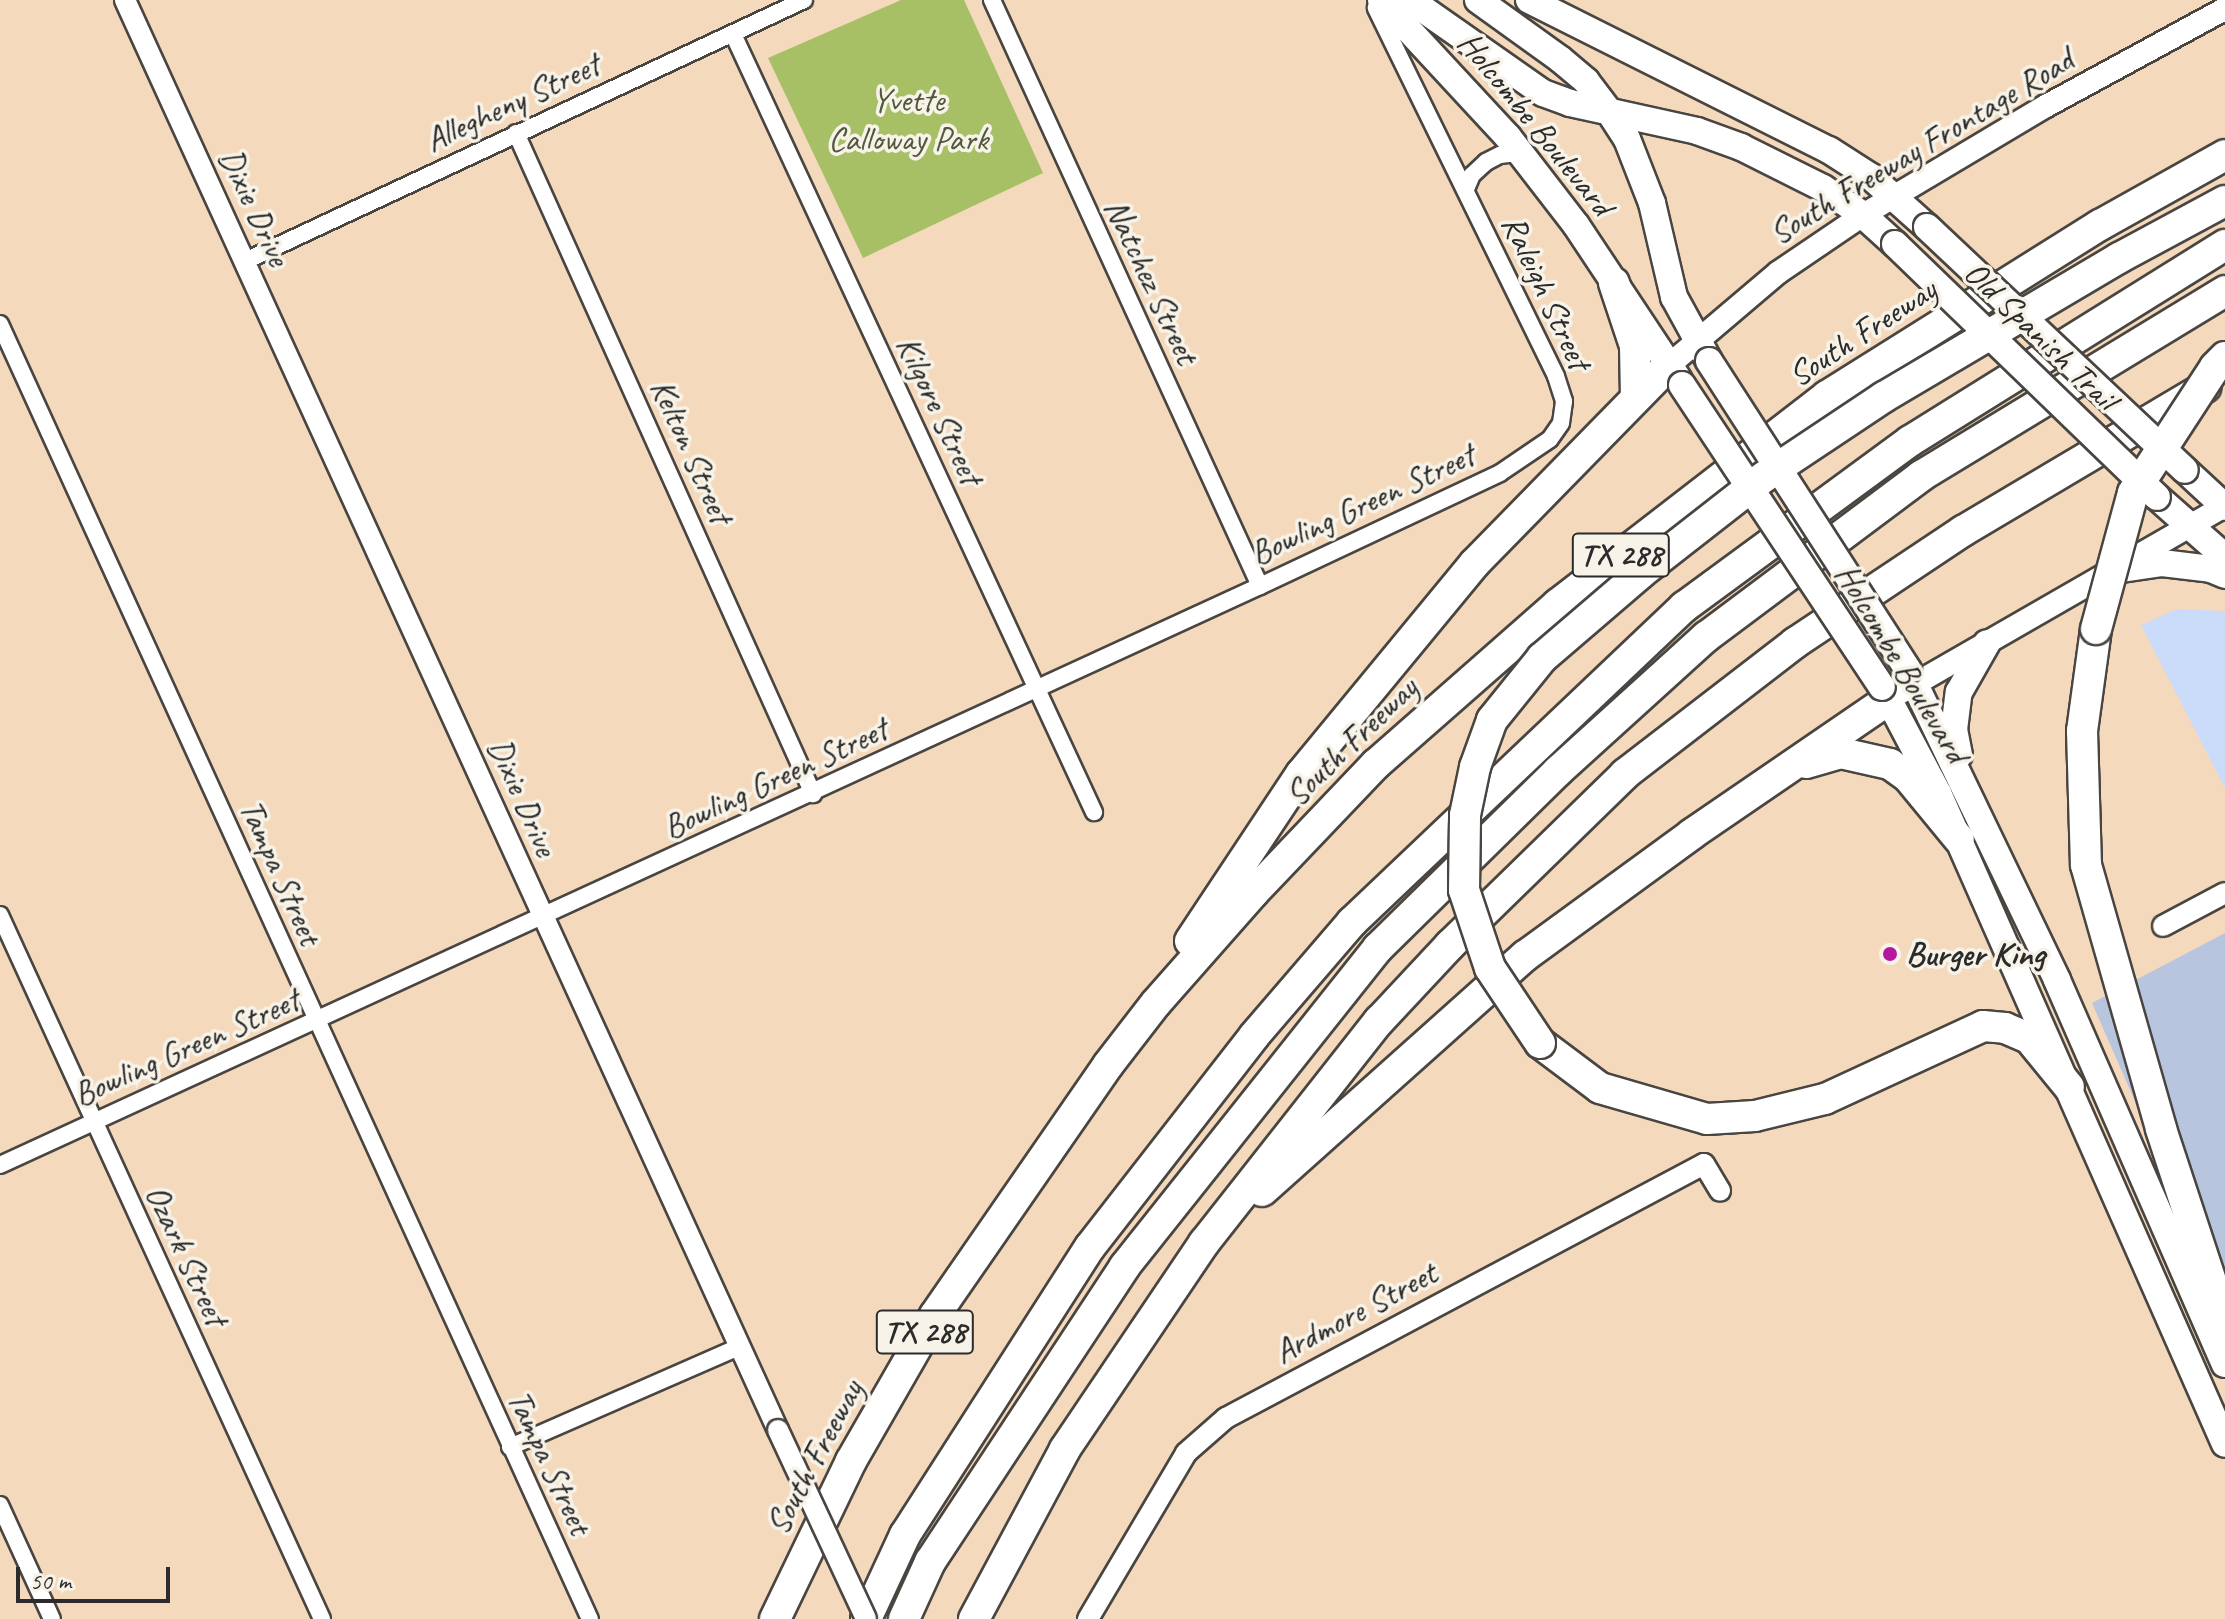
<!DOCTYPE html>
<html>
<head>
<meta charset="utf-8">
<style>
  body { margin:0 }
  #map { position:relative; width:2225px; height:1619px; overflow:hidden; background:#f4d9bc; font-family:Caveat,sans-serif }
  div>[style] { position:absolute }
  .built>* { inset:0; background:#cadcf9 }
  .industrial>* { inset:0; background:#b7c5de }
  .green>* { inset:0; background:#a7c066 }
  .roads { filter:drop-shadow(2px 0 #494541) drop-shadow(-2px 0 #494541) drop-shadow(0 2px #494541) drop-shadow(0 -2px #494541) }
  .minor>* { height:16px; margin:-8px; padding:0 8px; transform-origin:8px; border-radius:8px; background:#fff }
  .tertiary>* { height:20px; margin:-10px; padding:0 10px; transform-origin:10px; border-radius:10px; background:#fff }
  .secondary>* { height:22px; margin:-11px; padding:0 11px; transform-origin:11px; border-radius:11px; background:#fff }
  .primary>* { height:26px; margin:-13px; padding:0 13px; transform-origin:13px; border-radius:13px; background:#fff }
  .motorway>* { height:30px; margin:-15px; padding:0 15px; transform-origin:15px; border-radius:15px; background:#fff }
  .bridges { filter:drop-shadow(2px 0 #494541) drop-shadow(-2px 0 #494541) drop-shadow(0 2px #494541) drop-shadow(0 -2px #494541) }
  .tertiary-bridge>* { height:20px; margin:-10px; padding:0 10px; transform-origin:10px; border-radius:10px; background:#fff }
  .primary-bridge>* { height:26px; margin:-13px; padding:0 13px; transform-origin:13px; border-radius:13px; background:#fff }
  .motorway-bridge>* { height:30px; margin:-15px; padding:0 15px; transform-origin:15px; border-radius:15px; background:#fff }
  .dots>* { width:22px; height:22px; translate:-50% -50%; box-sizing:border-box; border:4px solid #f7f3e8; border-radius:50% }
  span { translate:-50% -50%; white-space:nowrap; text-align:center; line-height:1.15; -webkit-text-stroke:7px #f7f3e8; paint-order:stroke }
  .shield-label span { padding:2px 6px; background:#f7f3e8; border:2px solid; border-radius:6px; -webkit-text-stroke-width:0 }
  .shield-label { font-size:32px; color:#2b2b2b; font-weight:700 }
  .park-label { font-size:34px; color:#50583d }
  .street-label { font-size:34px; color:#2b2b2b }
  .poi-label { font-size:34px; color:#2b2b2b; font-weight:700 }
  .left { translate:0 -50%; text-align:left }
  .scale { position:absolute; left:16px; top:1567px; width:154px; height:36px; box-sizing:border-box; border:4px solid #2b2b2b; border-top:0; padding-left:10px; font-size:24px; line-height:28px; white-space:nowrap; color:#2b2b2b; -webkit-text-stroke:6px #f7f3e8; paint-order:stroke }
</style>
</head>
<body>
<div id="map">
  <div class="built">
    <div style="clip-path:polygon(2177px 609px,2225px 611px,2225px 788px,2141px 625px)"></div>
  </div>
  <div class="industrial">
    <div style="clip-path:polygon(2225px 933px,2225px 1307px,2092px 1003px)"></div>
  </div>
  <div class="green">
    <div style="clip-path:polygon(901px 0,964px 0,1043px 173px,863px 258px,768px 58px)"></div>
  </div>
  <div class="roads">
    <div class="minor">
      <div style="left:992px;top:0;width:644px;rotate:65.42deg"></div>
      <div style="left:733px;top:34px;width:858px;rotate:65.11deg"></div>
      <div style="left:516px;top:133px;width:725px;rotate:65.8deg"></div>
      <div style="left:1466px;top:189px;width:15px;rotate:-67deg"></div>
      <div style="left:1472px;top:175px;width:19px;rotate:-43deg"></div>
      <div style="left:1486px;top:162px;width:16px;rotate:-27deg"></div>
      <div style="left:1500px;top:155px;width:20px;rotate:-6deg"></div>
      <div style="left:245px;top:261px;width:617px;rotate:-25.03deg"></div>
      <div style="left:0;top:324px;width:1423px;rotate:65.51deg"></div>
      <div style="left:0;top:915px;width:774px;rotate:65.42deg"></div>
      <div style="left:0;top:1165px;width:1387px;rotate:-24.68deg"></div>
      <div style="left:1260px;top:586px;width:265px;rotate:-25.2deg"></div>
      <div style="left:1500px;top:473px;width:60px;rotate:-34.2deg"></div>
      <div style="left:1550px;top:439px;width:19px;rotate:-55deg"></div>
      <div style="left:1561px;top:423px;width:22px;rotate:-82deg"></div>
      <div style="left:1564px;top:401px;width:26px;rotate:-108deg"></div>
      <div style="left:1556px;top:376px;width:410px;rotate:-116.1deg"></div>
      <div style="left:510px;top:1447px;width:250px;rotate:-23.6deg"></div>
      <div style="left:0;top:1505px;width:125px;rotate:65.5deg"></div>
    </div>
    <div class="tertiary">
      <div style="left:125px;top:0;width:1572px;rotate:65.46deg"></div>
      <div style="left:2163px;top:926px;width:70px;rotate:-28deg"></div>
      <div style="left:1088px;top:1619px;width:193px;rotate:-59.4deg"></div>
      <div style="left:1186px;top:1453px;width:53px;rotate:-41.2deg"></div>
      <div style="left:1226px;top:1418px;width:541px;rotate:-27.99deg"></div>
      <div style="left:1704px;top:1164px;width:31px;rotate:59deg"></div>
    </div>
    <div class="secondary">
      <div style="left:1668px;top:366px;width:145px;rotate:-40.3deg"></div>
      <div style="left:1779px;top:272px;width:102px;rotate:-34.2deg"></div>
      <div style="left:1863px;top:215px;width:213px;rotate:-30.8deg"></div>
      <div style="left:2046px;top:106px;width:204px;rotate:-28.5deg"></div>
      <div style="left:1889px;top:699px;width:387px;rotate:-29.9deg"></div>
    </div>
    <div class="primary">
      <div style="left:1381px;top:0;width:187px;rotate:47.2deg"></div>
      <div style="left:1508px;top:137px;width:111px;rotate:52.3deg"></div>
      <div style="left:1576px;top:225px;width:186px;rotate:56.4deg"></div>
      <div style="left:1410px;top:0;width:162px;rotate:35deg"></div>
      <div style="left:1543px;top:93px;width:29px;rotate:20deg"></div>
      <div style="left:1570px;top:103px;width:130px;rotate:12.4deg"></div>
      <div style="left:1697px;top:131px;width:47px;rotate:20deg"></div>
      <div style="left:1741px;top:147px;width:92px;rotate:26.6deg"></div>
      <div style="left:1823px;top:188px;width:48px;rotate:34deg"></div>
      <div style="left:1863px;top:215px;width:43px;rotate:42.2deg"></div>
      <div style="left:1478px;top:0;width:101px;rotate:35.7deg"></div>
      <div style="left:1560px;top:59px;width:34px;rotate:40deg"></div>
      <div style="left:1586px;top:81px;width:40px;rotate:53deg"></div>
      <div style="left:1610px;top:113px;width:31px;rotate:57deg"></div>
      <div style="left:1627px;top:139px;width:69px;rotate:68.7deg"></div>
      <div style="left:1652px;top:203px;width:97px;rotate:76.8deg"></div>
      <div style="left:1674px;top:297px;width:73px;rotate:61.3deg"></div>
      <div style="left:1529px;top:0;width:335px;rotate:26.6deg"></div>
      <div style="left:1829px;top:150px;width:50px;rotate:32.7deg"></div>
      <div style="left:1871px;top:177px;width:75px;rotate:41.8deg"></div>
      <div style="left:2185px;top:470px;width:54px;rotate:42.8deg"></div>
      <div style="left:2157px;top:497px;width:91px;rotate:41.4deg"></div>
      <div style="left:2115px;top:570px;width:48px;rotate:-8.5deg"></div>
      <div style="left:2162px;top:563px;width:49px;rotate:7deg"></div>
      <div style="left:2211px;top:569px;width:15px;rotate:23deg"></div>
      <div style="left:1908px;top:670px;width:344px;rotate:64.3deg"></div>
      <div style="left:2057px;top:980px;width:419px;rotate:66.4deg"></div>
      <div style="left:1882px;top:687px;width:120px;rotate:62.2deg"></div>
      <div style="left:1938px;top:793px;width:711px;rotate:66.21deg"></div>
      <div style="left:1959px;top:755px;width:25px;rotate:-101deg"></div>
      <div style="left:1954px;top:730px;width:38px;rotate:-83deg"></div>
      <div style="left:1959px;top:692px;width:56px;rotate:-60.3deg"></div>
    </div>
    <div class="motorway">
      <div style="left:1614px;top:283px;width:66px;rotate:71.6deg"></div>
      <div style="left:1635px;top:346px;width:52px;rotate:88.9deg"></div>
      <div style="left:2096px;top:629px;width:103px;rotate:97.8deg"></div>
      <div style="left:2082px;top:731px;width:134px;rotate:88.3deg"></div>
      <div style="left:2086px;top:865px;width:274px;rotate:74.1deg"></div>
      <div style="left:2161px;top:1129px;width:205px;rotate:71.8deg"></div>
      <div style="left:1806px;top:763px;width:36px;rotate:-16deg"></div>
      <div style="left:1841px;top:753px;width:50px;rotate:12.7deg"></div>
      <div style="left:1890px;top:764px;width:22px;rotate:36deg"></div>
      <div style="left:1908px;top:777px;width:80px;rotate:50.6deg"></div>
      <div style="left:1190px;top:941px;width:201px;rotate:-56.4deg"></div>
      <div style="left:1301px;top:774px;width:273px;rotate:-50.5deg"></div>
      <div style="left:1475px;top:563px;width:276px;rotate:-45.6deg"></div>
      <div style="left:1540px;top:1043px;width:75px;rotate:36.9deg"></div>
      <div style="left:1600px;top:1088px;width:111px;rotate:16.2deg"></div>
      <div style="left:1707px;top:1119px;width:48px;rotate:-3.6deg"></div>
      <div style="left:1755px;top:1116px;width:72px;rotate:-13.7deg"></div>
      <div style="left:1825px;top:1099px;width:174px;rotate:-24.8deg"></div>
      <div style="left:1983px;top:1026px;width:22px;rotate:5deg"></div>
      <div style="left:2005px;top:1028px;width:26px;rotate:23deg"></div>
      <div style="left:2029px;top:1038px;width:63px;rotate:50.8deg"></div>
      <div style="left:1262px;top:1191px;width:353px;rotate:-41.8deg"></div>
      <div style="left:1525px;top:956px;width:207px;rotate:-36.1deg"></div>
      <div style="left:1692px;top:834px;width:239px;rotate:-34.4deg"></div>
      <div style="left:775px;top:1619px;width:175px;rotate:-64.3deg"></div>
      <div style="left:851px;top:1461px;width:168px;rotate:-60.1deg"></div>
      <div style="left:935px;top:1315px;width:304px;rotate:-55.3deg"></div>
      <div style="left:1108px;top:1065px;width:78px;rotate:-52.3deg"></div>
      <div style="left:1156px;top:1003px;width:148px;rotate:-48.6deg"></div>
      <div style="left:1254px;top:892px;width:177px;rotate:-46.4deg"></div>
      <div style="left:1376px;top:764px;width:242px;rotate:-41.3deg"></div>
      <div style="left:1558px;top:604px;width:340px;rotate:-37.7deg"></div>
      <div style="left:1827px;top:396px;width:322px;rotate:-32.1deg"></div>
      <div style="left:2100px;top:225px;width:143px;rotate:-29.2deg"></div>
      <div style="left:866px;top:1619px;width:93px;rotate:-65.1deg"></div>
      <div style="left:905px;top:1535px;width:342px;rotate:-57.3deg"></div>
      <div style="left:1090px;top:1247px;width:267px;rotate:-52.1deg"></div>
      <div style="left:1254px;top:1036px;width:150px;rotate:-49.3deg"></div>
      <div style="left:1352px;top:922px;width:458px;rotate:-43.5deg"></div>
      <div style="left:1684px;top:607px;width:280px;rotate:-36.3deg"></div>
      <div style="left:1910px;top:441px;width:371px;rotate:-31.9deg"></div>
      <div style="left:904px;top:1619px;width:63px;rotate:-65.5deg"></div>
      <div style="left:930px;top:1562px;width:354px;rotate:-56.6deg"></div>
      <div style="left:1125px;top:1266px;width:406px;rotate:-51.5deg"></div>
      <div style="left:1378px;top:948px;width:252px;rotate:-44.5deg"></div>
      <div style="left:1558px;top:771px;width:200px;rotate:-42.2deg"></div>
      <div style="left:1706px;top:637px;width:269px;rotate:-36.8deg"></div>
      <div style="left:1921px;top:476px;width:356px;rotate:-31.3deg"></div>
      <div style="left:974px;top:1619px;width:193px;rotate:-61.8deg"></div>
      <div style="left:1065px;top:1449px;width:249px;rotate:-56deg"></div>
      <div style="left:1204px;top:1243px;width:283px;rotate:-51.8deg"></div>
      <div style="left:1379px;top:1021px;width:104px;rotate:-46.9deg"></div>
      <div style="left:1450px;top:945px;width:245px;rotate:-44.3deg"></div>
      <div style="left:1625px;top:774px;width:215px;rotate:-37.6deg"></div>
      <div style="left:1795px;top:643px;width:202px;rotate:-33.7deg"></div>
      <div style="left:1963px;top:531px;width:282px;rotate:-30.7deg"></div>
    </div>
  </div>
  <div class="bridges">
    <div class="tertiary-bridge">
      <div style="left:778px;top:1430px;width:208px;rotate:65deg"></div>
    </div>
    <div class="primary-bridge">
      <div style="left:1927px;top:227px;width:354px;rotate:43.3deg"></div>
      <div style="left:1895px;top:244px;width:364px;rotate:44deg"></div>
      <div style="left:1709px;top:361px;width:368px;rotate:57.2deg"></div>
      <div style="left:1682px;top:385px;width:362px;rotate:56.5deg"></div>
    </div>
    <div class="motorway-bridge">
      <div style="left:2096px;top:629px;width:141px;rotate:-74.8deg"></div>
      <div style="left:2133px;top:493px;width:150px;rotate:-56.9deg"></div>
      <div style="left:2215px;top:367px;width:14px;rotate:-45deg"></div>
      <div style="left:1540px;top:1043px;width:90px;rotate:-123.7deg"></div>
      <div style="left:1490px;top:968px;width:82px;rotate:-108.4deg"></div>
      <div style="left:1464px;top:890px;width:75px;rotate:-89.2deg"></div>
      <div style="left:1465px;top:815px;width:49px;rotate:-78.2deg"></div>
      <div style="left:1475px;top:767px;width:50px;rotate:-70.1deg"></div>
      <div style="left:1492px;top:720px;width:80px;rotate:-51.1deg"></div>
      <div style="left:1542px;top:658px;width:130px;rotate:-40.6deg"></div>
      <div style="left:1641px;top:573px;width:156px;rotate:-38deg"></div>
      <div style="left:1764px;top:477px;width:144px;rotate:-33.7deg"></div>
      <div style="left:1884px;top:397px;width:273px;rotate:-30.6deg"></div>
      <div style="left:2119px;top:258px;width:120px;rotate:-28.3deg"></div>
    </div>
  </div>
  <div class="dots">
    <div style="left:1890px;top:954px;background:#b5179e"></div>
  </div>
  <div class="shield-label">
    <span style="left:1621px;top:555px">TX 288</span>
    <span style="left:925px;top:1332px">TX 288</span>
  </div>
  <div class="park-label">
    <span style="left:908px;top:119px">Yvette<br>Calloway Park</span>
  </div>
  <div class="street-label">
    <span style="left:512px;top:102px;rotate:-25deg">Allegheny Street</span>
    <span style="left:1536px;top:123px;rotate:51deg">Holcombe Boulevard</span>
    <span style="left:1921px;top:146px;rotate:-31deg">South Freeway Frontage Road</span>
    <span style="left:255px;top:207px;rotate:65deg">Dixie Drive</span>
    <span style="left:1152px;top:281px;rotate:65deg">Natchez Street</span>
    <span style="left:1547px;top:292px;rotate:65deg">Raleigh Street</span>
    <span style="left:1862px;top:332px;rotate:-33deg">South Freeway</span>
    <span style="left:2041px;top:335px;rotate:44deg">Old Spanish Trail</span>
    <span style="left:940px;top:410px;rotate:65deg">Kilgore Street</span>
    <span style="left:692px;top:451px;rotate:66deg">Kelton Street</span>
    <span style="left:1362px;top:504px;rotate:-25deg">Bowling Green Street</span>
    <span style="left:1902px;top:663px;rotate:59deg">Holcombe Boulevard</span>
    <span style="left:1351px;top:741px;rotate:-44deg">South Freeway</span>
    <span style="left:775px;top:778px;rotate:-25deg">Bowling Green Street</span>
    <span style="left:523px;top:797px;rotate:66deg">Dixie Drive</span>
    <span style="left:281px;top:872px;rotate:66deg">Tampa Street</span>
    <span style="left:186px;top:1047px;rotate:-24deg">Bowling Green Street</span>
    <span style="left:187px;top:1255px;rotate:65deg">Ozark Street</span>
    <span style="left:1355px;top:1312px;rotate:-28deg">Ardmore Street</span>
    <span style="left:814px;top:1457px;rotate:-62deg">South Freeway</span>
    <span style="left:550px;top:1462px;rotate:65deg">Tampa Street</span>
  </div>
  <div class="poi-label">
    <span class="left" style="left:1906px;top:954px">Burger King</span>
  </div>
  <div class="scale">50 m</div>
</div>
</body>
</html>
